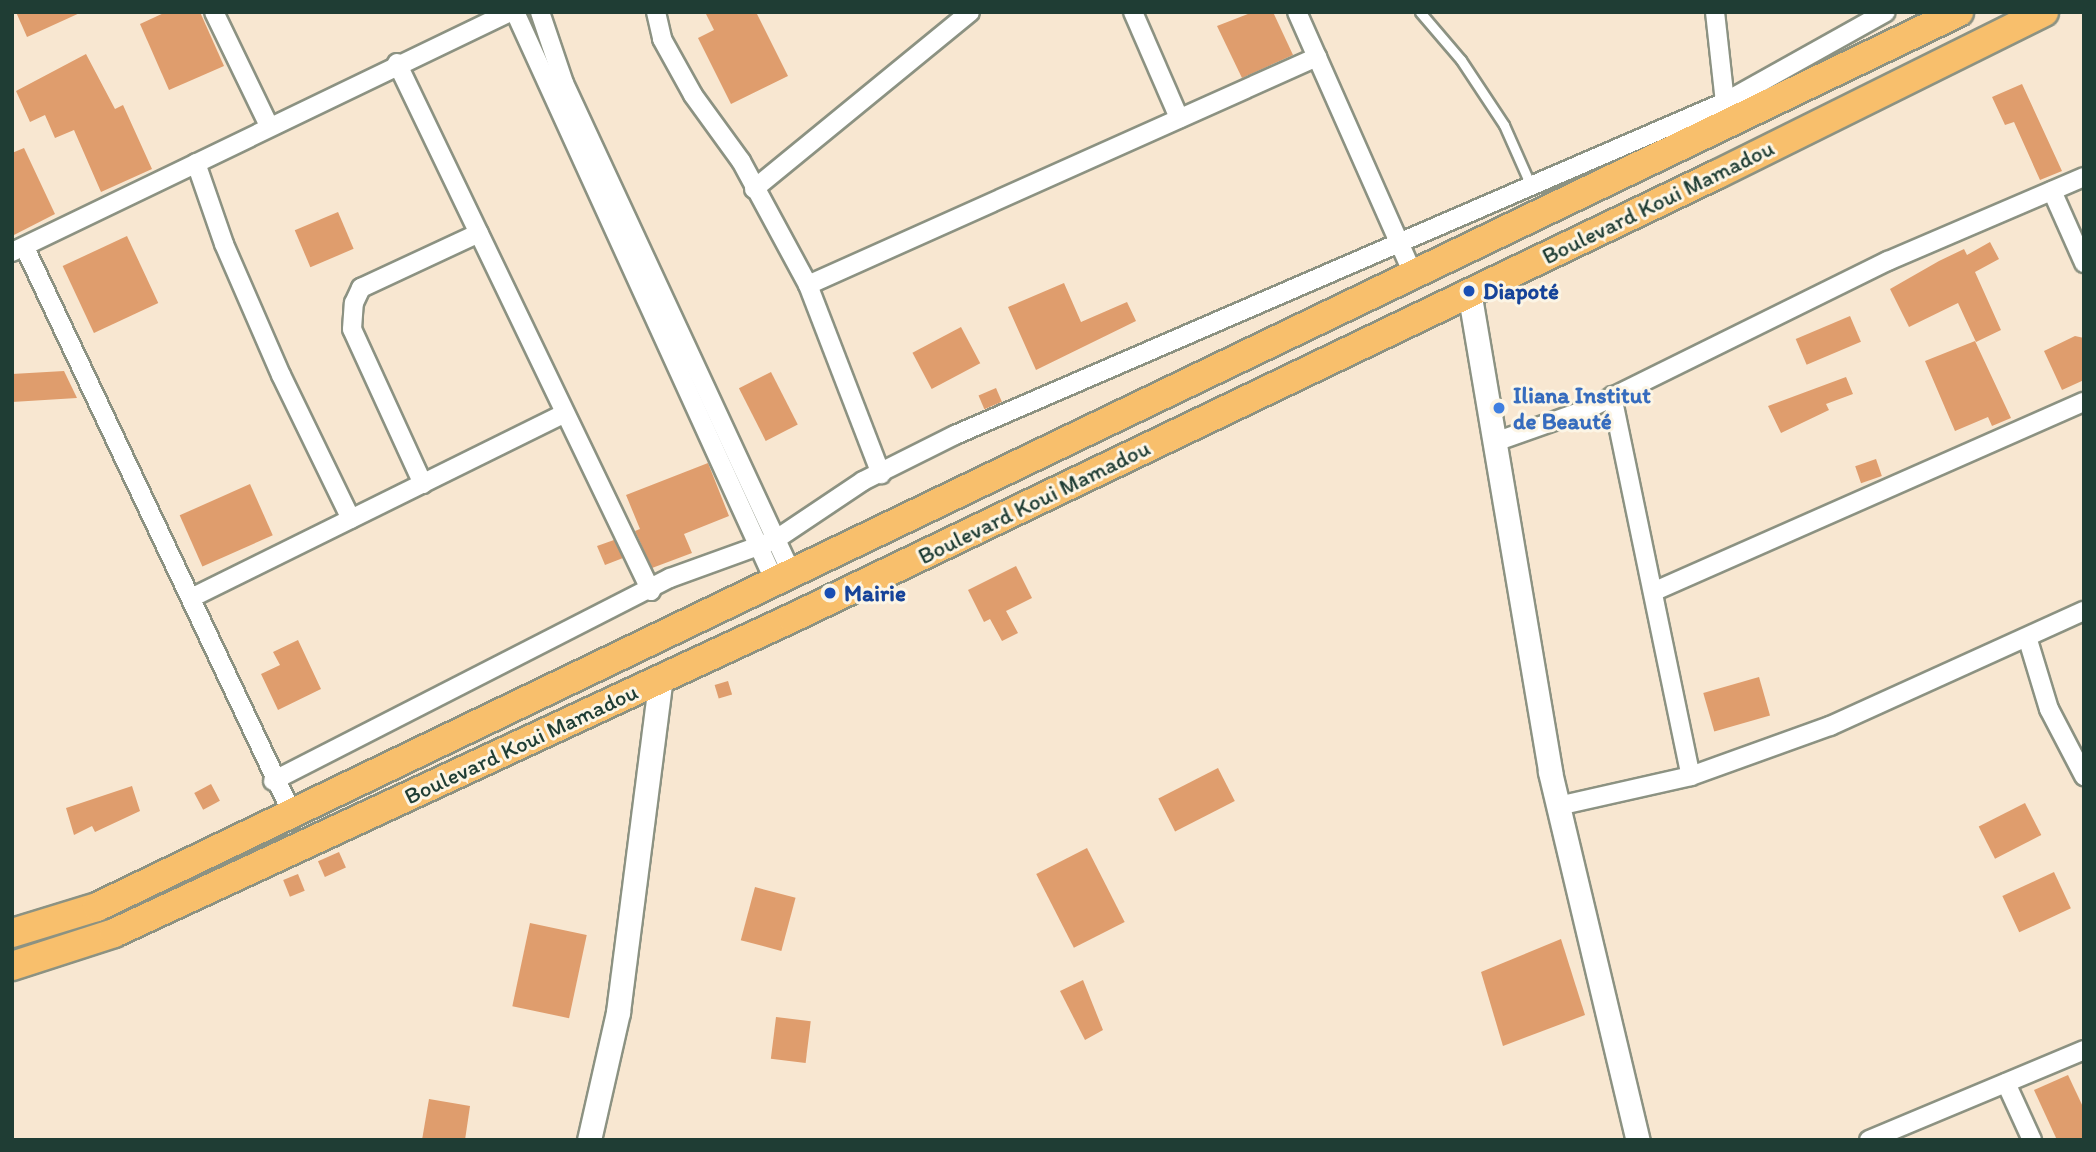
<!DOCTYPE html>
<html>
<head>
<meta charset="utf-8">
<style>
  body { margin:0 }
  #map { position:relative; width:2096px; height:1152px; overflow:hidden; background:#f8e7d1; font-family:Itim,sans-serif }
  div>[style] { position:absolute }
  .building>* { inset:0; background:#df9d6d; transform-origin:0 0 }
  .roads { filter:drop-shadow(2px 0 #8c9282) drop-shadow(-2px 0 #8c9282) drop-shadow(0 2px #8c9282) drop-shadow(0 -2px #8c9282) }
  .service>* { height:9px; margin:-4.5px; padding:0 4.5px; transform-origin:4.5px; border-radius:4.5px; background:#fff }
  .minor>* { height:18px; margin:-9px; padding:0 9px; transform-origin:9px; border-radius:9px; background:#fff }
  .tertiary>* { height:23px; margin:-11.5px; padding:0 11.5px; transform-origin:11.5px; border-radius:11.5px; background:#fff }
  .primary>* { height:28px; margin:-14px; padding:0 14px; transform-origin:14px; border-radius:14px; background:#f8bf6c }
  .dots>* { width:19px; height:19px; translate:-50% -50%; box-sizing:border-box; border:4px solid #fcf5e5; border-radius:50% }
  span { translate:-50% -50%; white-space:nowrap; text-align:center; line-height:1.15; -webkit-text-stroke:6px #fcf5e5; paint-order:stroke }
  .street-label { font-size:23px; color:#1f3d34 }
  .transit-label { font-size:23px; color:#164399; font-weight:700 }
  .left { translate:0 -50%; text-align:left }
  .shop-label { font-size:23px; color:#366cbe; font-weight:700 }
  .frame { position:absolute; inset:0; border:14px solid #1f3d34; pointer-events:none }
</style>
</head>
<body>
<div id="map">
  <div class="building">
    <div style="clip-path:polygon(16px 12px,82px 12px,27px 37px)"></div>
    <div style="clip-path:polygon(166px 12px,200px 12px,224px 66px,169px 90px,140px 24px)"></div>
    <div style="clip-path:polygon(705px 12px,756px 12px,788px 76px,731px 104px,698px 38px,714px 30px)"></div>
    <div style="clip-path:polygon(1253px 12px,1273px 12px,1293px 55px,1242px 78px,1217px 26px)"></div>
    <div style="clip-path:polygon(86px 54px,115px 109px,123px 105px,152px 169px,101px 192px,74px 130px,55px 138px,45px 115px,30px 122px,16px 91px)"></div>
    <div style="clip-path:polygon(2022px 84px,2062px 171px,2040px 180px,2014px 122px,2005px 125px,1992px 97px)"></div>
    <div style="clip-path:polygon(24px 148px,55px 214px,12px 236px,12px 153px)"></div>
    <div style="left:338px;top:212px;width:40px;height:47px;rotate:67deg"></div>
    <div style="left:127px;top:236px;width:74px;height:71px;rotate:65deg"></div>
    <div style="clip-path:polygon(1990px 242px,1999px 259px,1975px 272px,2001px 330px,1976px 342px,1958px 303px,1909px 327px,1890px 289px,1939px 261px,1964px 249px,1967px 255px)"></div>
    <div style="clip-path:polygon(1064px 283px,1081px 322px,1127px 302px,1136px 321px,1036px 370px,1008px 307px)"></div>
    <div style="left:1850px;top:316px;width:28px;height:59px;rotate:67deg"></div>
    <div style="left:961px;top:327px;width:41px;height:55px;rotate:62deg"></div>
    <div style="clip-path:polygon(2075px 336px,2084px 338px,2084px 380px,2062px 390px,2044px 351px)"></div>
    <div style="clip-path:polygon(1975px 341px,2011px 418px,1992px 426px,1988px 417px,1955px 431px,1925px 361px)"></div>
    <div style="clip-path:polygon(64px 371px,77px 398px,12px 402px,12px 374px)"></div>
    <div style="left:771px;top:372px;width:59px;height:36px;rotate:63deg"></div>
    <div style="clip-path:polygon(1846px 377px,1853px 394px,1826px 404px,1829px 410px,1781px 433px,1768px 406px)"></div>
    <div style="left:996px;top:388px;width:15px;height:19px;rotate:67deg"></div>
    <div style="left:1876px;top:459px;width:18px;height:22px;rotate:71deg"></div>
    <div style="clip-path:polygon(708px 463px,729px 516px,684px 534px,692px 553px,652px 568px,635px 531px,640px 529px,626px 495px)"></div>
    <div style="left:250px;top:484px;width:56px;height:77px;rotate:66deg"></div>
    <div style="clip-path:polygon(614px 540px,623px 558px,605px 565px,597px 546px)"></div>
    <div style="clip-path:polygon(1016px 566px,1032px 598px,1006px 611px,1018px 633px,1002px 641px,990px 619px,984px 622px,968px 590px)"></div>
    <div style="clip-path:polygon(298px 640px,321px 689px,278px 710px,261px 674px,280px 665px,273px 652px)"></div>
    <div style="left:1759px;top:677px;width:40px;height:58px;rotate:74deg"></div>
    <div style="left:728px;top:681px;width:14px;height:14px;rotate:73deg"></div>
    <div style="left:1218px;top:768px;width:37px;height:67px;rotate:63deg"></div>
    <div style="left:211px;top:784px;width:19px;height:19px;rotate:62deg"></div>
    <div style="clip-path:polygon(132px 786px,140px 811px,95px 832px,92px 826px,74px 835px,66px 808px)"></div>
    <div style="left:2025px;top:803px;width:36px;height:52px;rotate:63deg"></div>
    <div style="left:1087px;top:848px;width:83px;height:57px;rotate:63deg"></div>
    <div style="left:339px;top:852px;width:17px;height:23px;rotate:66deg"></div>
    <div style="left:2054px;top:872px;width:40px;height:57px;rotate:65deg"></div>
    <div style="left:298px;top:874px;width:18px;height:16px;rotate:68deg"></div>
    <div style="left:755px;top:887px;width:42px;height:55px;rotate:15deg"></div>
    <div style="left:530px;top:923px;width:58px;height:85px;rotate:12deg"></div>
    <div style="clip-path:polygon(1561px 939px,1585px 1015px,1503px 1046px,1481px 972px)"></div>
    <div style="clip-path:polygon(1083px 980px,1103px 1030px,1085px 1040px,1060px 991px)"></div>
    <div style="left:776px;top:1017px;width:35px;height:42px;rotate:7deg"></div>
    <div style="clip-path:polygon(2068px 1075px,2084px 1109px,2084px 1140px,2057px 1140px,2034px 1090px)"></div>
    <div style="clip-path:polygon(429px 1099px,470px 1106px,465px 1140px,422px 1140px)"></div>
  </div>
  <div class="roads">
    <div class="service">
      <div style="left:1420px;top:12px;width:63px;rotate:49.5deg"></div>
      <div style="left:1461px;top:60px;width:78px;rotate:56.5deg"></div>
      <div style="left:1504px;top:125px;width:67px;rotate:66.1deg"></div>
    </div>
    <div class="minor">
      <div style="left:214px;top:12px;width:127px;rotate:64.2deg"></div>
      <div style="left:515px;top:12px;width:626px;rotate:65.48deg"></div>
      <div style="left:540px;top:12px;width:75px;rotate:71.3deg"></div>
      <div style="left:564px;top:83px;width:541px;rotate:65.09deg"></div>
      <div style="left:656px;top:12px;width:28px;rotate:77deg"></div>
      <div style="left:662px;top:39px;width:64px;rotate:61deg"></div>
      <div style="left:693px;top:95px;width:82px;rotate:54deg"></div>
      <div style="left:741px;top:161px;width:141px;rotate:61.6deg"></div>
      <div style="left:808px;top:285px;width:203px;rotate:68.9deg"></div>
      <div style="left:1133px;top:12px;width:116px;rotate:66.5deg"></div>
      <div style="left:1297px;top:12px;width:284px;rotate:66.1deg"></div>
      <div style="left:1715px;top:12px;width:100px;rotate:83.7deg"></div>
      <div style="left:397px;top:63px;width:586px;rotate:64.31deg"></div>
      <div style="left:196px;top:163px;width:86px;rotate:70.9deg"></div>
      <div style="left:224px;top:244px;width:143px;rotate:66.5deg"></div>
      <div style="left:281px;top:375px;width:160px;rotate:64.1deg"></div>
      <div style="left:754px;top:189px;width:279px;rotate:-39.3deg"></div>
      <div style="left:2052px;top:191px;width:79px;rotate:66deg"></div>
      <div style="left:25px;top:248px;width:623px;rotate:64.71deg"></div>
      <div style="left:12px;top:252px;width:553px;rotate:-25.73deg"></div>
      <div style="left:808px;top:285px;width:558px;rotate:-24.13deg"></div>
      <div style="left:1612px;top:396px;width:388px;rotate:78.3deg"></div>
      <div style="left:1495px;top:442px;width:99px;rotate:-19.5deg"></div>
      <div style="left:1588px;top:409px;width:335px;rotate:-26.3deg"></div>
      <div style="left:1888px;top:261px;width:213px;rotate:-23.2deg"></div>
      <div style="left:423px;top:484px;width:170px;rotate:-114.6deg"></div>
      <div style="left:352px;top:329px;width:26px;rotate:-86deg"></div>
      <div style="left:354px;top:303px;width:17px;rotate:-65deg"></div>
      <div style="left:361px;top:288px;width:130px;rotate:-25deg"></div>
      <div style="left:1655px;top:591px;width:469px;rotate:-23.8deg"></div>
      <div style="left:191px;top:598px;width:417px;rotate:-26.3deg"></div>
      <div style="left:2028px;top:640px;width:72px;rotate:73.1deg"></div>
      <div style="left:2049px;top:709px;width:76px;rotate:62.4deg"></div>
      <div style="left:273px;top:781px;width:446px;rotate:-27.1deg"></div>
      <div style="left:670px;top:578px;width:112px;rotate:-19.9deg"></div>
      <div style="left:775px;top:540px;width:106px;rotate:-33.8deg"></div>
      <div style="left:863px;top:481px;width:103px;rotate:-26.6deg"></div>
      <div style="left:955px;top:435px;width:839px;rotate:-23.39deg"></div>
      <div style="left:1725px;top:102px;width:184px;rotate:-29.2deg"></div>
      <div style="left:1558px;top:806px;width:136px;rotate:-12.7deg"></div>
      <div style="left:1691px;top:776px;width:148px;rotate:-19.8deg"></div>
      <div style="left:1830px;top:726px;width:279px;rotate:-24.4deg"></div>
      <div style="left:2006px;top:1083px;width:63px;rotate:65.5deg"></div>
      <div style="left:1869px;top:1140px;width:233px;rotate:-22.7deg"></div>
    </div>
    <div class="tertiary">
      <div style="left:1469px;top:291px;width:488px;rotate:80.4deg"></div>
      <div style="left:1550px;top:772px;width:378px;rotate:76.6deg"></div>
      <div style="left:589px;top:1140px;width:131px;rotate:-77.2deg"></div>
      <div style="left:618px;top:1012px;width:337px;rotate:-82.7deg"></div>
    </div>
    <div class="primary">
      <div style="left:12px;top:933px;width:89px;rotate:-17deg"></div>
      <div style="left:97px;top:907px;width:2066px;rotate:-25.67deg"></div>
      <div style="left:12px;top:966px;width:107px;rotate:-17.9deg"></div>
      <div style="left:114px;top:933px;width:748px;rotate:-24.92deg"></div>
      <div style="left:792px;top:618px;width:1027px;rotate:-25.62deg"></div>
      <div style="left:1718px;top:174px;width:364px;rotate:-26.4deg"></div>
    </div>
  </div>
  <div class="dots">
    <div style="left:1469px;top:291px;background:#1a4fb4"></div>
    <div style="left:1499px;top:408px;background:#3f7fe0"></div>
    <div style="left:830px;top:593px;background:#1a4fb4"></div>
  </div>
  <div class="street-label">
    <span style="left:1658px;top:202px;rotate:-26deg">Boulevard Koui Mamadou</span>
    <span style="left:1034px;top:502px;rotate:-26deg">Boulevard Koui Mamadou</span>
    <span style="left:521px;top:744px;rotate:-25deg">Boulevard Koui Mamadou</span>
  </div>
  <div class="transit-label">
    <span class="left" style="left:1483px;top:291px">Diapoté</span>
    <span class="left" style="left:844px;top:593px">Mairie</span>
  </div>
  <div class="shop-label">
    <span class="left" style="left:1513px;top:408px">Iliana Institut<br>de Beauté</span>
  </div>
  <div class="frame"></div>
</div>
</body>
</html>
